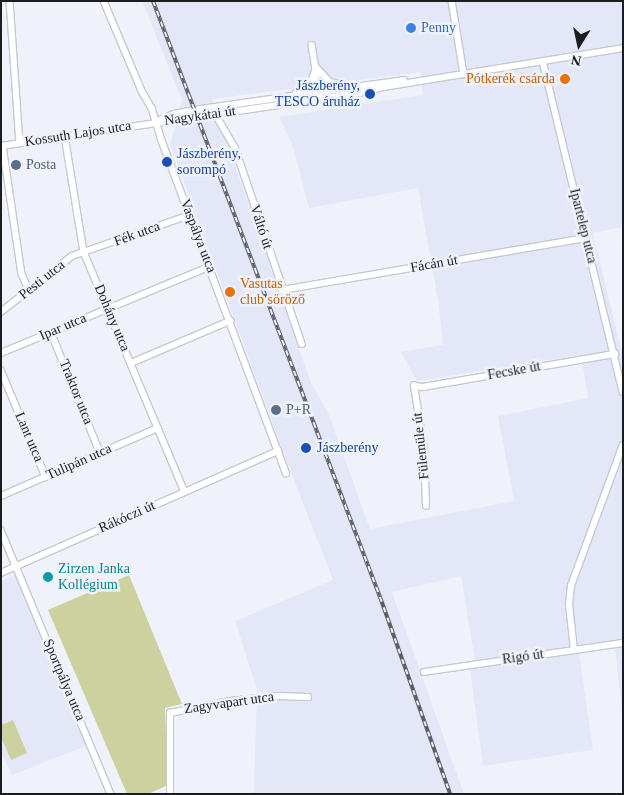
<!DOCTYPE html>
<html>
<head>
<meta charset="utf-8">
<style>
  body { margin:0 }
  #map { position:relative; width:624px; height:795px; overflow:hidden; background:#f0f2fb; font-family:Georgia,serif }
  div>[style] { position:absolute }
  .built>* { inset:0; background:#e4e7f7 }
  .green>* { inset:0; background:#cdd09f }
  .roads { filter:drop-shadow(1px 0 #c7c9d1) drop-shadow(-1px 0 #c7c9d1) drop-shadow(0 1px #c7c9d1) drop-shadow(0 -1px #c7c9d1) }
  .minor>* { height:5.5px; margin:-2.75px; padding:0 2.75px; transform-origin:2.75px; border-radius:2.75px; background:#fff }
  .rail>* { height:4px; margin-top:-2px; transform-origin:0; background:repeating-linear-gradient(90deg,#f0f2fb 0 5.5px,#5d5f63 0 11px); box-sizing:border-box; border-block:1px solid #5d5f63 }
  .dots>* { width:14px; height:14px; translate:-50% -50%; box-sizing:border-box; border:2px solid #f0f2fb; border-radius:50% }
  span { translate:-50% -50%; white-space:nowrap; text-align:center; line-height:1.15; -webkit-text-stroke:5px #f0f2fb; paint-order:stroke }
  .shop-label { font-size:14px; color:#366cbe }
  .left { translate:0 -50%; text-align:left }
  .food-label { font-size:14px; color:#c56008 }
  .right { translate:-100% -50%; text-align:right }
  .transit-label { font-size:14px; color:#164399 }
  .street-label { font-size:14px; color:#1c1d20 }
  .service-label { font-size:14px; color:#4e5e75 }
  .culture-label { font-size:14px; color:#0d838f }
  .frame { position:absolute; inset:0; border:2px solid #1c1d20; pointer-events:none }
  .north { position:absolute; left:554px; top:20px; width:50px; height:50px; -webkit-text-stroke:4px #f0f2fb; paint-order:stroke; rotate:190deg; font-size:14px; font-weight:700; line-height:20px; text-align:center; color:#1c1d20 }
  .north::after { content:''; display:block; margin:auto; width:18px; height:22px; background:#1c1d20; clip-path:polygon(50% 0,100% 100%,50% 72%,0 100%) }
</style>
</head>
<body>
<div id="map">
  <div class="built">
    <div style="clip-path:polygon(evenodd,142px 1px,623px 1px,623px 227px,593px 233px,621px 349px,623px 349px,623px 720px,615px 647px,579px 653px,593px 750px,483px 766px,470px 669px,476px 667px,461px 576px,392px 592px,464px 794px,249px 794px,254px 791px,257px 689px,235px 621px,333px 580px,282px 449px,170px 144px,182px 100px,142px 1px,420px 72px,423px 95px,279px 117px,292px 144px,309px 208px,418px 188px,438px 301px,443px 345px,401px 352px,417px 381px,581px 355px,588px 398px,498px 416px,514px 501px,370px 529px,328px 412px,311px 383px,212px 99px,420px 72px)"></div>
    <div style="clip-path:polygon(15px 575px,88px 745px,12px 775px,1px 753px,1px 581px)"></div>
  </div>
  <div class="green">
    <div style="clip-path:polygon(129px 575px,182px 704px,165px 708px,168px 785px,148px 794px,127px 794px,48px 610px)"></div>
    <div style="clip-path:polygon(13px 720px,27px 753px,11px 760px,1px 737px,1px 725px)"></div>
  </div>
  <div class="roads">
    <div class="minor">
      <div style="left:10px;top:1px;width:142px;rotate:86deg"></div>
      <div style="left:104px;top:1px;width:98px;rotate:67.1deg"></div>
      <div style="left:142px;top:91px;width:20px;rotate:60deg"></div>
      <div style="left:152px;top:108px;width:31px;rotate:73deg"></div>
      <div style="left:161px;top:138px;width:358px;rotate:69.5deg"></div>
      <div style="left:452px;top:1px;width:74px;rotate:80.7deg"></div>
      <div style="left:312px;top:45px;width:50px;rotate:80.7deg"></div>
      <div style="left:543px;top:61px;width:340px;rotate:76.4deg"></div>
      <div style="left:317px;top:68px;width:19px;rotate:47deg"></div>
      <div style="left:330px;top:82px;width:16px;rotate:11deg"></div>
      <div style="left:296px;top:93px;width:16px;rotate:-30deg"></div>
      <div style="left:310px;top:85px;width:15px;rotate:-70deg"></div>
      <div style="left:215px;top:113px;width:39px;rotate:60deg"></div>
      <div style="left:235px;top:147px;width:208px;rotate:71.2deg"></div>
      <div style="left:160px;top:120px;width:15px;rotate:-23deg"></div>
      <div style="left:174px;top:114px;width:20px;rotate:-11deg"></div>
      <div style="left:194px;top:110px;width:212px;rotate:-8.1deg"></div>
      <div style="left:65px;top:136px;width:118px;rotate:80.7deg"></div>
      <div style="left:84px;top:252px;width:260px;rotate:67.2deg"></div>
      <div style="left:1px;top:146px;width:362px;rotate:-8.4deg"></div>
      <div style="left:359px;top:93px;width:25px;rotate:-14deg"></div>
      <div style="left:383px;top:87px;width:243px;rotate:-9.2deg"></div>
      <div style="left:3px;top:146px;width:129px;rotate:81.6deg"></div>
      <div style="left:22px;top:274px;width:17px;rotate:66deg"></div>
      <div style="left:282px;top:290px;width:308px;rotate:-9.7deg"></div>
      <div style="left:1px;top:312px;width:90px;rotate:-38.3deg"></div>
      <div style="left:72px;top:256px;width:125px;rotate:-19.2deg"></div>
      <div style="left:51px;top:332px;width:130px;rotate:67.8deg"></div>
      <div style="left:1px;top:353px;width:225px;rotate:-22.5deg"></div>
      <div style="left:131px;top:363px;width:108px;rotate:-23deg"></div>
      <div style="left:1px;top:370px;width:116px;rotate:67.2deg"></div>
      <div style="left:1px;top:496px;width:171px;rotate:-23.4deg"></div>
      <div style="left:426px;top:506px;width:57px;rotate:-92deg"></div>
      <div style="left:424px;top:449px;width:64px;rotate:-99deg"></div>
      <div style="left:414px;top:386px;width:9px;rotate:6deg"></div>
      <div style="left:423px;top:387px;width:195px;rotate:-9.8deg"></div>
      <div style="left:1px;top:530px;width:286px;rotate:67.4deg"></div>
      <div style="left:1px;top:573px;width:303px;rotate:-23.8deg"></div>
      <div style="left:574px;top:650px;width:45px;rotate:-96.3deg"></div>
      <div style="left:569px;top:605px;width:19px;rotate:-84deg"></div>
      <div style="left:571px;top:586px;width:150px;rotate:-69.8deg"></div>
      <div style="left:424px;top:672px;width:201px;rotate:-8.3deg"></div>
      <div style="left:170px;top:794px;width:81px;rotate:-90deg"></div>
      <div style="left:170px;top:713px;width:61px;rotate:-11.3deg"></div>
      <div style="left:230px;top:701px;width:48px;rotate:-5.9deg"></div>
      <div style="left:278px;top:696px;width:30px;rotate:2deg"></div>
    </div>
  </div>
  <div class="rail">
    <div style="left:153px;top:1px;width:638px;rotate:69.15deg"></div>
    <div style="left:380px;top:597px;width:209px;rotate:70.4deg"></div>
  </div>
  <div class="dots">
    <div style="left:411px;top:28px;background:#3f7fe0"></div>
    <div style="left:565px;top:79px;background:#e8710a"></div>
    <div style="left:370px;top:94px;background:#1a4fb4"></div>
    <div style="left:167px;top:162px;background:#1a4fb4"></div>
    <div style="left:16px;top:165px;background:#5c6f8a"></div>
    <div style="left:230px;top:292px;background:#e8710a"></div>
    <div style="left:276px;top:410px;background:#5c6f8a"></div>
    <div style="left:306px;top:448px;background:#1a4fb4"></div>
    <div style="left:48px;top:577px;background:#0f9aa8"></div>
  </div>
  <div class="shop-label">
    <span class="left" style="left:421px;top:28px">Penny</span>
  </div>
  <div class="food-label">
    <span class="right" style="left:555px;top:79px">Pótkerék csárda</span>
    <span class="left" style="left:240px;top:292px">Vasutas<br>club söröző</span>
  </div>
  <div class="transit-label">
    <span class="right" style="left:360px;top:94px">Jászberény,<br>TESCO áruház</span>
    <span class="left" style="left:177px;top:162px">Jászberény,<br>sorompó</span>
    <span class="left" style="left:317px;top:448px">Jászberény</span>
  </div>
  <div class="street-label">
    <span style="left:200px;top:116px;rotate:-8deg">Nagykátai út</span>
    <span style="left:78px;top:134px;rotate:-9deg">Kossuth Lajos utca</span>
    <span style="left:583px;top:226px;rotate:76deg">Ipartelep utca</span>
    <span style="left:261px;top:227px;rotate:72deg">Váltó út</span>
    <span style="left:137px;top:234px;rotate:-20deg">Fék utca</span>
    <span style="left:198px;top:236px;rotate:69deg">Vaspálya utca</span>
    <span style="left:434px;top:264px;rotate:-10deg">Fácán út</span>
    <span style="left:42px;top:280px;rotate:-38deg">Pesti utca</span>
    <span style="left:112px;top:318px;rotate:67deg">Dohány utca</span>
    <span style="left:63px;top:327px;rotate:-23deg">Ipar utca</span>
    <span style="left:514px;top:371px;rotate:-10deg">Fecske út</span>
    <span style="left:76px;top:392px;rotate:68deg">Traktor utca</span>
    <span style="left:29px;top:437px;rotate:67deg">Lant utca</span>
    <span style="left:421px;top:446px;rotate:-96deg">Fülemüle út</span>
    <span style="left:79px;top:462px;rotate:-24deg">Tulipán utca</span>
    <span style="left:127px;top:517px;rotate:-24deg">Rákóczi út</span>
    <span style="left:523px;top:657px;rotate:-8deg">Rigó út</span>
    <span style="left:64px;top:680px;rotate:67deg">Sportpálya utca</span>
    <span style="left:229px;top:703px;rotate:-8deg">Zagyvapart utca</span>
  </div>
  <div class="service-label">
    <span class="left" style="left:26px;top:165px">Posta</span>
    <span class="left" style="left:286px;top:410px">P+R</span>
  </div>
  <div class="culture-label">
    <span class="left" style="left:58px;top:577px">Zirzen Janka<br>Kollégium</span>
  </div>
  <div class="frame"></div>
  <div class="north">N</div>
</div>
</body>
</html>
